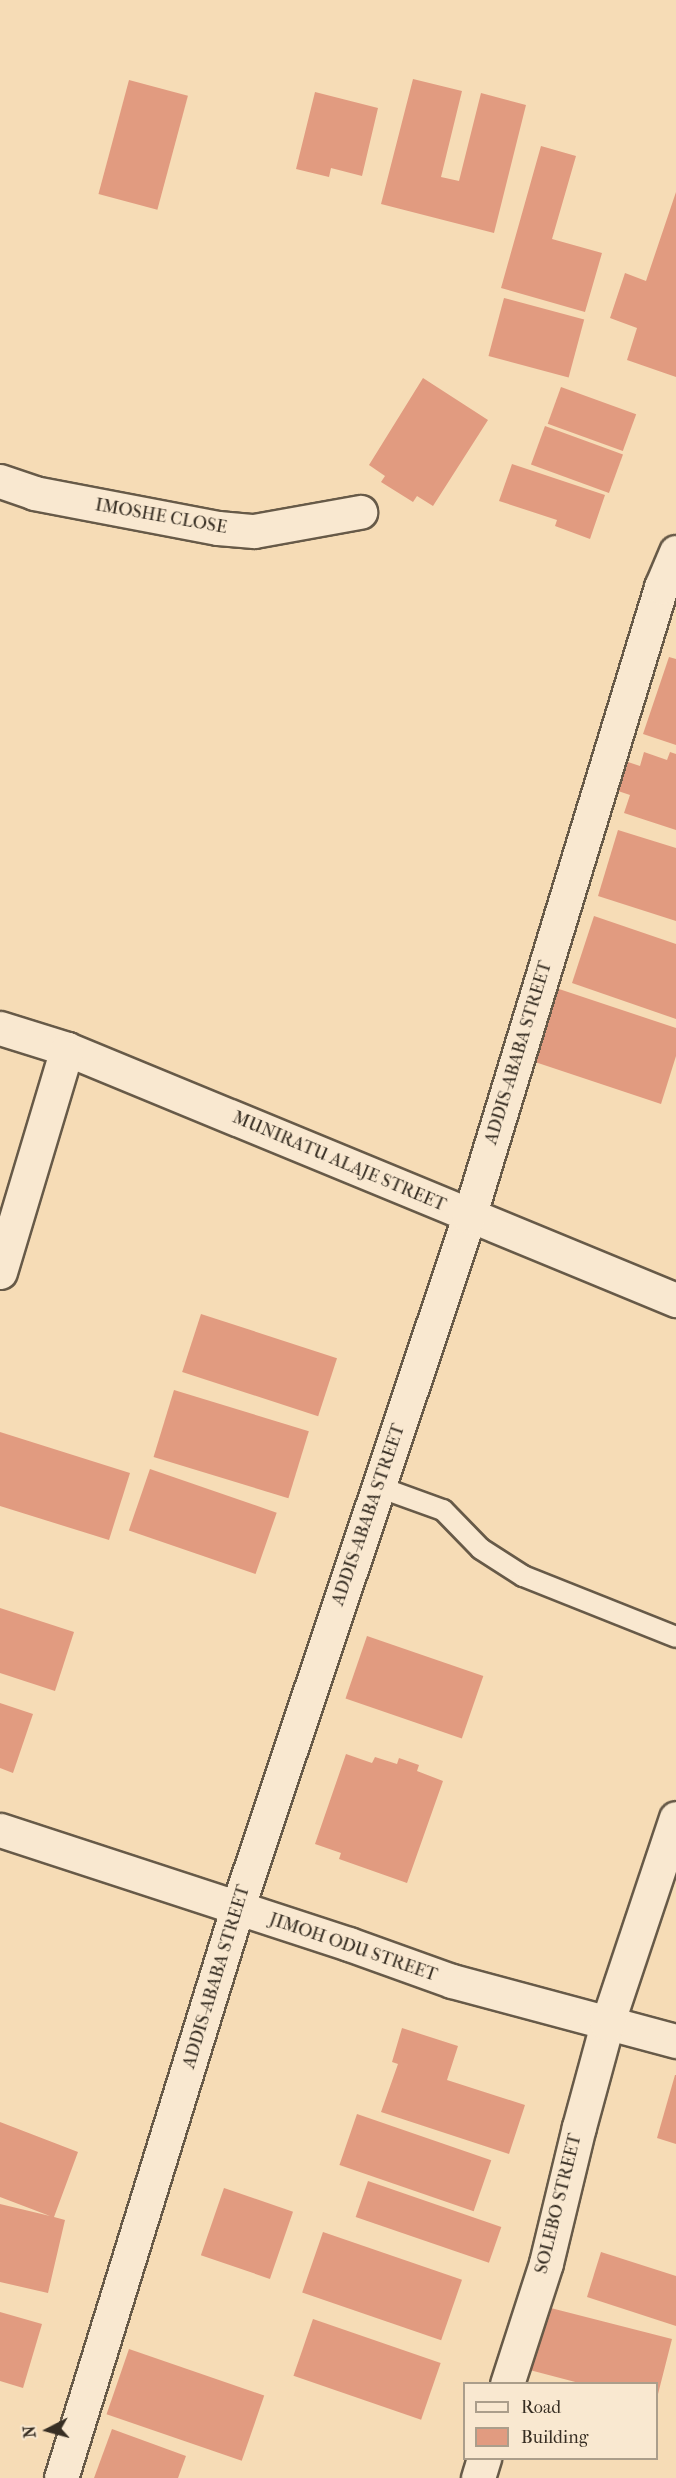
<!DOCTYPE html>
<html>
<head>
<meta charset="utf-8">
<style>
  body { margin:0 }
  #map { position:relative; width:676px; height:2478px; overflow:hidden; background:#f6dcb6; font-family:"IM FELL French Canon",serif }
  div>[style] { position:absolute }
  .building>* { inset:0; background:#e19b80; transform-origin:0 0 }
  .roads { filter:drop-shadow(2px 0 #675a48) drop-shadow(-2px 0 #675a48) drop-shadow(0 2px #675a48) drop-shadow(0 -2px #675a48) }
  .service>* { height:20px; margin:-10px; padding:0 10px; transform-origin:10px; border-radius:10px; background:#f9e8d0 }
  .minor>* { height:33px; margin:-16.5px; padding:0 16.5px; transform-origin:16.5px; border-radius:16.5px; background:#f9e8d0 }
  span { translate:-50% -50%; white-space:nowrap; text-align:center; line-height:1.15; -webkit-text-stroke:5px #f9e8d0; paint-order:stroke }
  .street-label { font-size:18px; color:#372e23 }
  .legend { position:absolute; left:463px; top:2382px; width:195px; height:78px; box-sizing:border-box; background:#f9e8d0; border:2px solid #ab9e8b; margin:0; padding:8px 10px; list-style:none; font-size:18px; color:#372e23 }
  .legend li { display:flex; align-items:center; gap:12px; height:30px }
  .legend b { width:30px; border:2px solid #ab9e8b }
  .north { position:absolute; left:18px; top:2400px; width:60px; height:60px; -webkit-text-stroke:4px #f9e8d0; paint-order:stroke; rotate:264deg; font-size:16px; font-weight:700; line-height:24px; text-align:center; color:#372e23 }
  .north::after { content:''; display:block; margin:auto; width:21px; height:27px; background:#372e23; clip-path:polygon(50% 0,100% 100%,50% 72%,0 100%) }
</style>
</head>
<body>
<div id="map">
  <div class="building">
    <div style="clip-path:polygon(413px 79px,462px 91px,441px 177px,459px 181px,481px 93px,526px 105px,494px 233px,381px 204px)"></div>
    <div style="left:129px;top:80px;width:61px;height:118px;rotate:15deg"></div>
    <div style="clip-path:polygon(315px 92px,378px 108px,362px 176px,331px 168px,329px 177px,296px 169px)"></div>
    <div style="clip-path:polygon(541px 146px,576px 156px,552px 239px,602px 253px,585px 312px,501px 288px)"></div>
    <div style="clip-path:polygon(676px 192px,676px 377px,627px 360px,637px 328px,610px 318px,625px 273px,646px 281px)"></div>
    <div style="left:504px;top:298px;width:83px;height:60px;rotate:15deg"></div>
    <div style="clip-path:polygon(423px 378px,488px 420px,433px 506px,417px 496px,413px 502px,381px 482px,385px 476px,369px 465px)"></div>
    <div style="left:561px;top:387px;width:80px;height:39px;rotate:20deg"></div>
    <div style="left:545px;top:426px;width:83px;height:41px;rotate:20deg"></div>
    <div style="clip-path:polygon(512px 464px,605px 495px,590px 539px,555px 526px,557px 520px,499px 501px)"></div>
    <div style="clip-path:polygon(669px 657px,676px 659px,676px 745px,643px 734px)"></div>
    <div style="clip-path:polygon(644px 752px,667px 760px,670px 752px,676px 754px,676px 830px,624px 813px,630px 795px,618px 791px,628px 762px,640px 766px)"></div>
    <div style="clip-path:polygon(618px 830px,676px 848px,676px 921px,598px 896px)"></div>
    <div style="clip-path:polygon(594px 916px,676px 944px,676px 1019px,572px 983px)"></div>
    <div style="clip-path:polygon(556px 988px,676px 1028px,676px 1056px,661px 1104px,532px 1061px)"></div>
    <div style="left:201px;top:1314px;width:143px;height:61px;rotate:18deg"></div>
    <div style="left:174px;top:1390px;width:141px;height:70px;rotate:17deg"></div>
    <div style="clip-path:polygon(0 1432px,130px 1473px,109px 1540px,0 1506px)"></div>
    <div style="left:150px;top:1469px;width:134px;height:65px;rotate:19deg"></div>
    <div style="clip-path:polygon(0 1608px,74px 1632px,55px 1691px,0 1673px)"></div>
    <div style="left:367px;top:1636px;width:123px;height:66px;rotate:19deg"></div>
    <div style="clip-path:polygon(0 1703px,33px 1714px,13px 1773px,0 1768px)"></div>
    <div style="clip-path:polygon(346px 1754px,372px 1763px,375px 1757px,397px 1764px,399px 1758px,419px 1765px,417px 1771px,443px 1781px,407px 1883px,339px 1859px,341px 1853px,315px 1844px)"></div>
    <div style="clip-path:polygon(402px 2028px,458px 2046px,447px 2080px,525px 2105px,509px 2154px,381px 2112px,398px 2064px,392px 2062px)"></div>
    <div style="clip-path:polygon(675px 2075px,676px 2075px,676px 2144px,657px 2138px)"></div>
    <div style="left:357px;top:2114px;width:142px;height:54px;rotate:19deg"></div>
    <div style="clip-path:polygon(0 2122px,78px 2152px,54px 2217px,65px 2220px,48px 2293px,0 2282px,0 2204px,50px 2216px,0 2197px)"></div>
    <div style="left:368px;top:2181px;width:141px;height:38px;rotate:19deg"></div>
    <div style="left:224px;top:2188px;width:73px;height:71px;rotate:19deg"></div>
    <div style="left:323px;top:2232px;width:147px;height:64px;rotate:19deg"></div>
    <div style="clip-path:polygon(601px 2252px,676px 2276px,676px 2326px,587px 2297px)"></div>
    <div style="clip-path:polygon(539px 2305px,672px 2339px,657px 2398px,656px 2384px,583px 2384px,522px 2368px)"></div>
    <div style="clip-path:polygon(0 2312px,42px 2324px,23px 2388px,0 2381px)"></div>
    <div style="left:313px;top:2319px;width:135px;height:60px;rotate:19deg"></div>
    <div style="left:129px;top:2349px;width:143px;height:69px;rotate:19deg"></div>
    <div style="clip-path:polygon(112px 2429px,186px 2456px,178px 2478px,94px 2478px)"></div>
  </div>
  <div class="roads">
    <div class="service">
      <div style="left:379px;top:1487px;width:68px;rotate:19.8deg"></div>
      <div style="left:443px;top:1510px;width:54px;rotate:45.7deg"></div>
      <div style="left:481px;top:1549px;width:50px;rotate:32.7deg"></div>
      <div style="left:523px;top:1576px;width:165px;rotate:21.7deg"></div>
    </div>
    <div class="minor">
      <div style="left:0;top:481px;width:36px;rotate:19deg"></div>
      <div style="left:34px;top:493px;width:187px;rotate:10.8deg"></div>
      <div style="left:218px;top:528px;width:36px;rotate:5deg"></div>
      <div style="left:254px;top:531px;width:108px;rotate:-10.2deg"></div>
      <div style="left:0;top:1028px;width:70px;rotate:17.4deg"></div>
      <div style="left:67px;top:1049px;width:659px;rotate:22.4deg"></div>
      <div style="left:0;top:1272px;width:233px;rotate:-73.3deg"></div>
      <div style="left:0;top:1830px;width:367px;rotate:18.1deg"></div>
      <div style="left:349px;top:1944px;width:109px;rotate:19.8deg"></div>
      <div style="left:452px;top:1981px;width:232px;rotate:15deg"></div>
      <div style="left:507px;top:2384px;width:127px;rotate:-72.1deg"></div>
      <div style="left:546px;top:2263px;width:140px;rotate:-76.4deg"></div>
      <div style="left:579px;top:2127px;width:107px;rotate:-74.8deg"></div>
      <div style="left:607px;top:2024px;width:217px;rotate:-71.5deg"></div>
      <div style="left:61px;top:2478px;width:596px;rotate:-72.81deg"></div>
      <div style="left:237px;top:1909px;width:730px;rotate:-71.47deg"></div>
      <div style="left:469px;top:1217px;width:659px;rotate:-73.05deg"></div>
      <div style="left:661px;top:587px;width:38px;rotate:-67deg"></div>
      <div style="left:478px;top:2478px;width:21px;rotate:-73deg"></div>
    </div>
  </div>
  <div class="street-label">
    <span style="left:161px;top:517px;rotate:10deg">IMOSHE CLOSE</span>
    <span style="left:519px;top:1053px;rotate:-73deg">ADDIS-ABABA STREET</span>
    <span style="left:339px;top:1162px;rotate:23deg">MUNIRATU ALAJE STREET</span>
    <span style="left:369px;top:1515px;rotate:-71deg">ADDIS-ABABA STREET</span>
    <span style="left:353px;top:1948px;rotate:19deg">JIMOH ODU STREET</span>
    <span style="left:217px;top:1977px;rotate:-73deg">ADDIS-ABABA STREET</span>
    <span style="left:559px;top:2204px;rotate:-76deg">SOLEBO STREET</span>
  </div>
  <ul class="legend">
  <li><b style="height:8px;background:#f9e8d0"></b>Road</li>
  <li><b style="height:16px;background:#e19b80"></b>Building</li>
  </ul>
  <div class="north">N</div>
</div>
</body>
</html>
